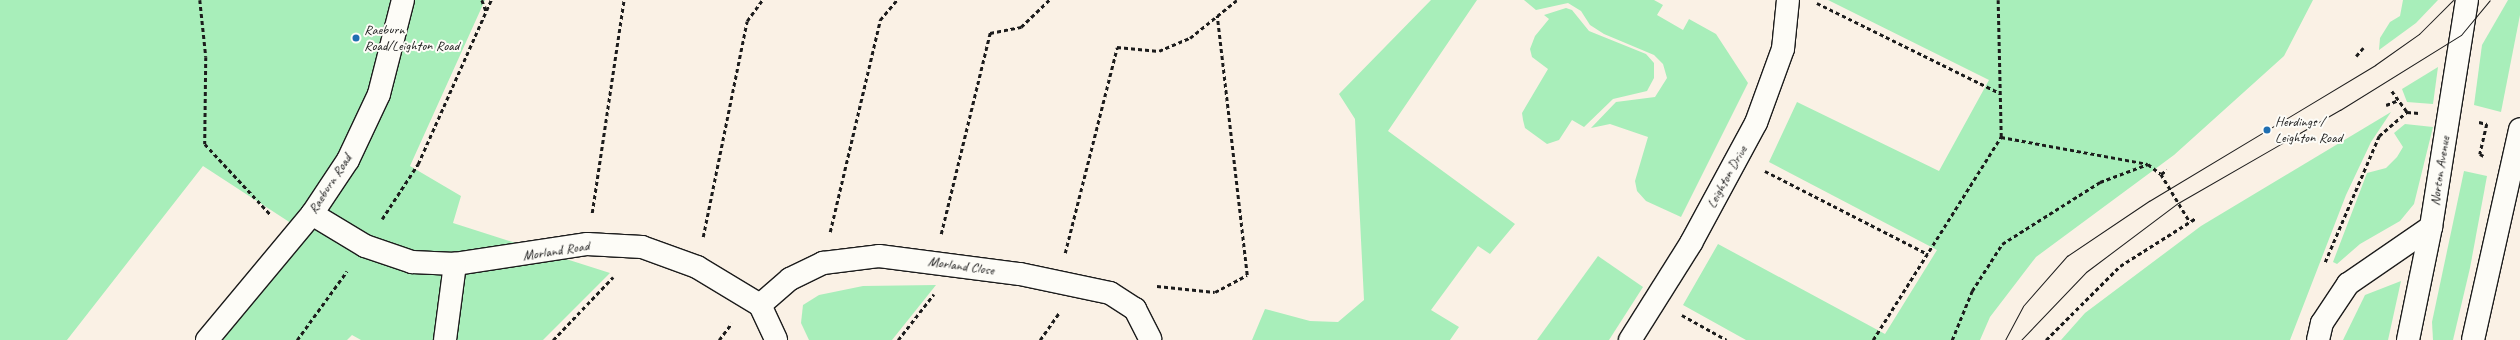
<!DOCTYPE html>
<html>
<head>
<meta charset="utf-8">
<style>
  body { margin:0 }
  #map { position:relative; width:2520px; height:340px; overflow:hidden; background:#faf1e5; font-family:Caveat,sans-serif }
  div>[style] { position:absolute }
  .green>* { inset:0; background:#a8eeba }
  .path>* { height:2.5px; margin-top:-1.25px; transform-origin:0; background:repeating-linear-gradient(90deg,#1c1c1c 0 4px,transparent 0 7px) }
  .roads { filter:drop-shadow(1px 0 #1c1c1c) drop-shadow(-1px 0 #1c1c1c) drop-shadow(0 1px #1c1c1c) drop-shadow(0 -1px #1c1c1c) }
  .minor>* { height:22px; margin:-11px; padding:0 11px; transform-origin:11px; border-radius:11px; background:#fdfcf7 }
  .highway>* { height:22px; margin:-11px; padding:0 11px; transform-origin:11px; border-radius:11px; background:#fdfcf7 }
  .tram>* { height:1px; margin:-0.5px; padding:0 0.5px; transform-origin:0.5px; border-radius:0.5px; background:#1c1c1c }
  .dots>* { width:11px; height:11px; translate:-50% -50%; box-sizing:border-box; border:2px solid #fdfcf7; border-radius:50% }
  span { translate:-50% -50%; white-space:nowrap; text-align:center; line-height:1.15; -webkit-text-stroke:4px #fdfcf7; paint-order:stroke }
  .poi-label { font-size:14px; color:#1c1c1c }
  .left { translate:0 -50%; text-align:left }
  .street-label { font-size:14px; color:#1c1c1c }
</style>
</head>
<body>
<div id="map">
  <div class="green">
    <div style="clip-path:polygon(0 0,485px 0,410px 166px,461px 196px,453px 223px,610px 273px,543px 340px,361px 340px,352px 335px,347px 340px,223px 340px,300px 229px,203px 166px,67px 340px,0 340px)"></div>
    <div style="clip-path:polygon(1431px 0,1477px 0,1388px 131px,1515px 224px,1490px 254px,1478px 246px,1431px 310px,1459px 327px,1450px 340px,1252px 340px,1265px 309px,1310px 321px,1338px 322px,1364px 300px,1355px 119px,1339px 94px)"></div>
    <div style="clip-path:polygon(1524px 0,1654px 0,1663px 5px,1657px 15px,1683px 30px,1689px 19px,1716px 34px,1748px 83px,1681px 217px,1646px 201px,1637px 191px,1635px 181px,1648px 137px,1610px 124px,1591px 128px,1616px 102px,1655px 97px,1667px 78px,1663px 64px,1654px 55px,1604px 34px,1590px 25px,1581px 11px,1568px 3px,1536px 10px)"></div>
    <div style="clip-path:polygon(1828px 0,2313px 0,2284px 56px,2174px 155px,2036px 257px,1990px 317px,1980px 340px,1746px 340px,1683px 305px,1718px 244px,1885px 334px,1937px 250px,1769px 162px,1797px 102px,1939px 171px,1989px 80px)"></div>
    <div style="clip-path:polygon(2403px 0,2438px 0,2416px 23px,2379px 50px,2380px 38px,2390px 22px,2400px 16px)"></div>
    <div style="clip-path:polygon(2508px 0,2520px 0,2520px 15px,2501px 112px,2474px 105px,2482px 45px)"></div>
    <div style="clip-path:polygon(1566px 8px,1572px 10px,1589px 31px,1646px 54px,1654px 63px,1654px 78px,1647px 91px,1613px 99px,1584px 127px,1572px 120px,1559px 140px,1547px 144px,1525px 128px,1523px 120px,1522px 113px,1548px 69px,1532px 57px,1530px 49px,1535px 36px,1549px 19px,1544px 15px)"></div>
    <div style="clip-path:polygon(2438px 67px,2433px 104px,2407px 102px,2402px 89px)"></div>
    <div style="clip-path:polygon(2391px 112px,2371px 142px,2346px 195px,2290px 340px,2061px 340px,2085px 313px,2201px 226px)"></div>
    <div style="clip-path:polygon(2405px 124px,2433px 127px,2414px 204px,2400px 221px,2360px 244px,2337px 264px,2333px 262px,2367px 173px,2386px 168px,2397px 157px,2403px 147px,2394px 133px)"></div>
    <div style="clip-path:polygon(2464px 171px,2487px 176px,2470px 268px,2453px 340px,2433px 340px,2432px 322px)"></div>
    <div style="clip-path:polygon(1598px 256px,1643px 287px,1609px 340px,1537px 340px)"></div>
    <div style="clip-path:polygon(2401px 281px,2388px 340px,2343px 340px,2365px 295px)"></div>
    <div style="clip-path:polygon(936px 285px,892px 340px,809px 340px,801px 323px,803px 305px,819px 295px,863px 286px)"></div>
  </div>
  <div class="path">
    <div style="left:200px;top:0;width:57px;rotate:84deg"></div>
    <div style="left:206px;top:57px;width:87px;rotate:90.7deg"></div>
    <div style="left:205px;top:144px;width:97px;rotate:47.1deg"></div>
    <div style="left:482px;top:0;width:12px;rotate:70deg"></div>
    <div style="left:1817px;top:3px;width:204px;rotate:26.2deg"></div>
    <div style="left:2356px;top:56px;width:11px;rotate:-49deg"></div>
    <div style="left:2392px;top:91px;width:26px;rotate:54deg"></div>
    <div style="left:2407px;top:112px;width:12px;rotate:5deg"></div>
    <div style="left:2386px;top:105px;width:14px;rotate:-21deg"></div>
    <div style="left:2479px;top:122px;width:8px;rotate:14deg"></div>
    <div style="left:2487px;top:124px;width:31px;rotate:103deg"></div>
    <div style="left:2480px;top:154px;width:4px;rotate:27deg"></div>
    <div style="left:2001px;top:137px;width:149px;rotate:10.4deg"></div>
    <div style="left:2148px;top:164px;width:16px;rotate:38deg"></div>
    <div style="left:2161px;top:174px;width:7px;rotate:-34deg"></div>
    <div style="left:1765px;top:171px;width:183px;rotate:27deg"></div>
    <div style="left:2161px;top:174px;width:56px;rotate:58.9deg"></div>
    <div style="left:592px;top:213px;width:215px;rotate:-81.5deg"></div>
    <div style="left:382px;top:219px;width:66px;rotate:-56.8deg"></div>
    <div style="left:418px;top:164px;width:180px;rotate:-66deg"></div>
    <div style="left:830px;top:232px;width:218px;rotate:-76.7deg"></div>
    <div style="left:880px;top:20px;width:26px;rotate:-50deg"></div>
    <div style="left:941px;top:234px;width:207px;rotate:-76.3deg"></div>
    <div style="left:990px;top:33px;width:32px;rotate:-11deg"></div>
    <div style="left:1021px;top:27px;width:39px;rotate:-44deg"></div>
    <div style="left:703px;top:237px;width:220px;rotate:-78.5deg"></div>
    <div style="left:747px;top:21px;width:26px;rotate:-54deg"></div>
    <div style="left:1065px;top:253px;width:212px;rotate:-75.8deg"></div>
    <div style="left:1117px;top:47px;width:42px;rotate:5.4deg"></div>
    <div style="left:1159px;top:51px;width:34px;rotate:-23deg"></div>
    <div style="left:1190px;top:38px;width:60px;rotate:-39deg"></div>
    <div style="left:2325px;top:262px;width:137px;rotate:-66.8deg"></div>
    <div style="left:2379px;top:136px;width:37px;rotate:-41deg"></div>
    <div style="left:1157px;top:286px;width:58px;rotate:5.9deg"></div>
    <div style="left:1215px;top:292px;width:36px;rotate:-28deg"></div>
    <div style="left:1247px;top:275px;width:261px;rotate:-96.6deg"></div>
    <div style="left:1682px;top:315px;width:51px;rotate:29.1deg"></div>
    <div style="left:297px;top:340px;width:85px;rotate:-54.1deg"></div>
    <div style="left:553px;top:340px;width:87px;rotate:-46.4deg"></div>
    <div style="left:719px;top:340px;width:21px;rotate:-53deg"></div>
    <div style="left:898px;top:340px;width:58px;rotate:-52deg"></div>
    <div style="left:1040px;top:340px;width:33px;rotate:-55deg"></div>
    <div style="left:1873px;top:340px;width:240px;rotate:-57.8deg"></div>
    <div style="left:2001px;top:137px;width:137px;rotate:-91.3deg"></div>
    <div style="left:1952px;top:340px;width:53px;rotate:-67.8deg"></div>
    <div style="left:1972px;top:291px;width:56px;rotate:-57.4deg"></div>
    <div style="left:2002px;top:244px;width:116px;rotate:-32.3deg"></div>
    <div style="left:2100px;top:182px;width:51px;rotate:-20.6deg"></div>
    <div style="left:2046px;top:340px;width:105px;rotate:-45deg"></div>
    <div style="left:2120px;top:266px;width:90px;rotate:-32.3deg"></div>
  </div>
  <div class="roads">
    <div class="minor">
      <div style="left:312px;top:214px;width:62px;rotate:31.1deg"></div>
      <div style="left:365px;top:246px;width:50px;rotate:18.8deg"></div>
      <div style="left:412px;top:262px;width:43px;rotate:2.7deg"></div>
      <div style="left:455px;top:264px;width:134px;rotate:-8.6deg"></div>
      <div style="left:587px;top:244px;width:55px;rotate:3.1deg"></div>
      <div style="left:642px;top:247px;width:59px;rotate:20deg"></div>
      <div style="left:697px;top:267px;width:74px;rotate:31.1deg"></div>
      <div style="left:760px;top:305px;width:38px;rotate:65deg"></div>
      <div style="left:760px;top:305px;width:40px;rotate:-41deg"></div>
      <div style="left:790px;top:279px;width:37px;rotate:-26deg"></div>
      <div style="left:823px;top:263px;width:56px;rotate:-7.1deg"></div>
      <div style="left:879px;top:256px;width:142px;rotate:7.3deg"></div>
      <div style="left:1020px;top:274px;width:92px;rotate:11.9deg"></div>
      <div style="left:1110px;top:293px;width:30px;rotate:33deg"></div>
      <div style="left:1135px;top:309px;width:34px;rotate:63deg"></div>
      <div style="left:207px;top:340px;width:164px;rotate:-50.2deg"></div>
      <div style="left:312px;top:214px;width:65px;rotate:-56.3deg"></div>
      <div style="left:348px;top:160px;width:73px;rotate:-64.8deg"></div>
      <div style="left:379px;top:94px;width:97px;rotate:-75.7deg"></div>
      <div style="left:445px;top:340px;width:77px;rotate:-82.5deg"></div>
      <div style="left:1630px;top:340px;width:115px;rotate:-57.8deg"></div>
      <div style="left:1691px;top:243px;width:136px;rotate:-61.6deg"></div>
      <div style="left:1756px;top:123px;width:79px;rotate:-70deg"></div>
      <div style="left:1783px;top:49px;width:49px;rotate:-84.2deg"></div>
      <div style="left:2318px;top:340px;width:17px;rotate:-77deg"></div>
      <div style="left:2322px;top:323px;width:47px;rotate:-56.3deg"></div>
      <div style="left:2348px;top:284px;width:101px;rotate:-34.5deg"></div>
    </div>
    <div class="highway">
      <div style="left:2408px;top:340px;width:115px;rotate:-78.5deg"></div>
      <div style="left:2431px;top:227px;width:230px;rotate:-81deg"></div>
      <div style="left:2473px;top:340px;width:216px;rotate:-77.4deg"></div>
    </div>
  </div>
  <div class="tram">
    <div style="left:2005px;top:340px;width:38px;rotate:-62deg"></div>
    <div style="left:2023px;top:306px;width:67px;rotate:-48.7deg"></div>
    <div style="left:2067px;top:256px;width:99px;rotate:-33.9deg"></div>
    <div style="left:2149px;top:201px;width:264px;rotate:-31deg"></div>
    <div style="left:2375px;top:65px;width:54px;rotate:-35.2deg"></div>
    <div style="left:2419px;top:34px;width:48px;rotate:-45deg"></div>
    <div style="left:2021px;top:340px;width:94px;rotate:-46.3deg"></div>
    <div style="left:2086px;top:272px;width:115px;rotate:-36.9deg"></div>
    <div style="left:2178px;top:203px;width:187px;rotate:-29.9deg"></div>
    <div style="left:2340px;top:110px;width:142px;rotate:-31.8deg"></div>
    <div style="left:2461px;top:35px;width:45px;rotate:-50.4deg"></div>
  </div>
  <div class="dots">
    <div style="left:356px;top:38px;background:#1f6fb2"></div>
    <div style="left:2267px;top:130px;background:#1f6fb2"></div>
  </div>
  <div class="poi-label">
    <span class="left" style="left:364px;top:38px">Raeburn<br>Road/Leighton Road</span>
    <span class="left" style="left:2275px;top:130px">Herdings /<br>Leighton Road</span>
  </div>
  <div class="street-label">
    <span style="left:2440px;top:171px;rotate:-81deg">Norton Avenue</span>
    <span style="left:1727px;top:177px;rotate:-61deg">Leighton Drive</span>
    <span style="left:330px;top:184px;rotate:-57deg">Raeburn Road</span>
    <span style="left:556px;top:251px;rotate:-9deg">Morland Road</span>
    <span style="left:961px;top:266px;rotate:8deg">Morland Close</span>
  </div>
</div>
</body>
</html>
